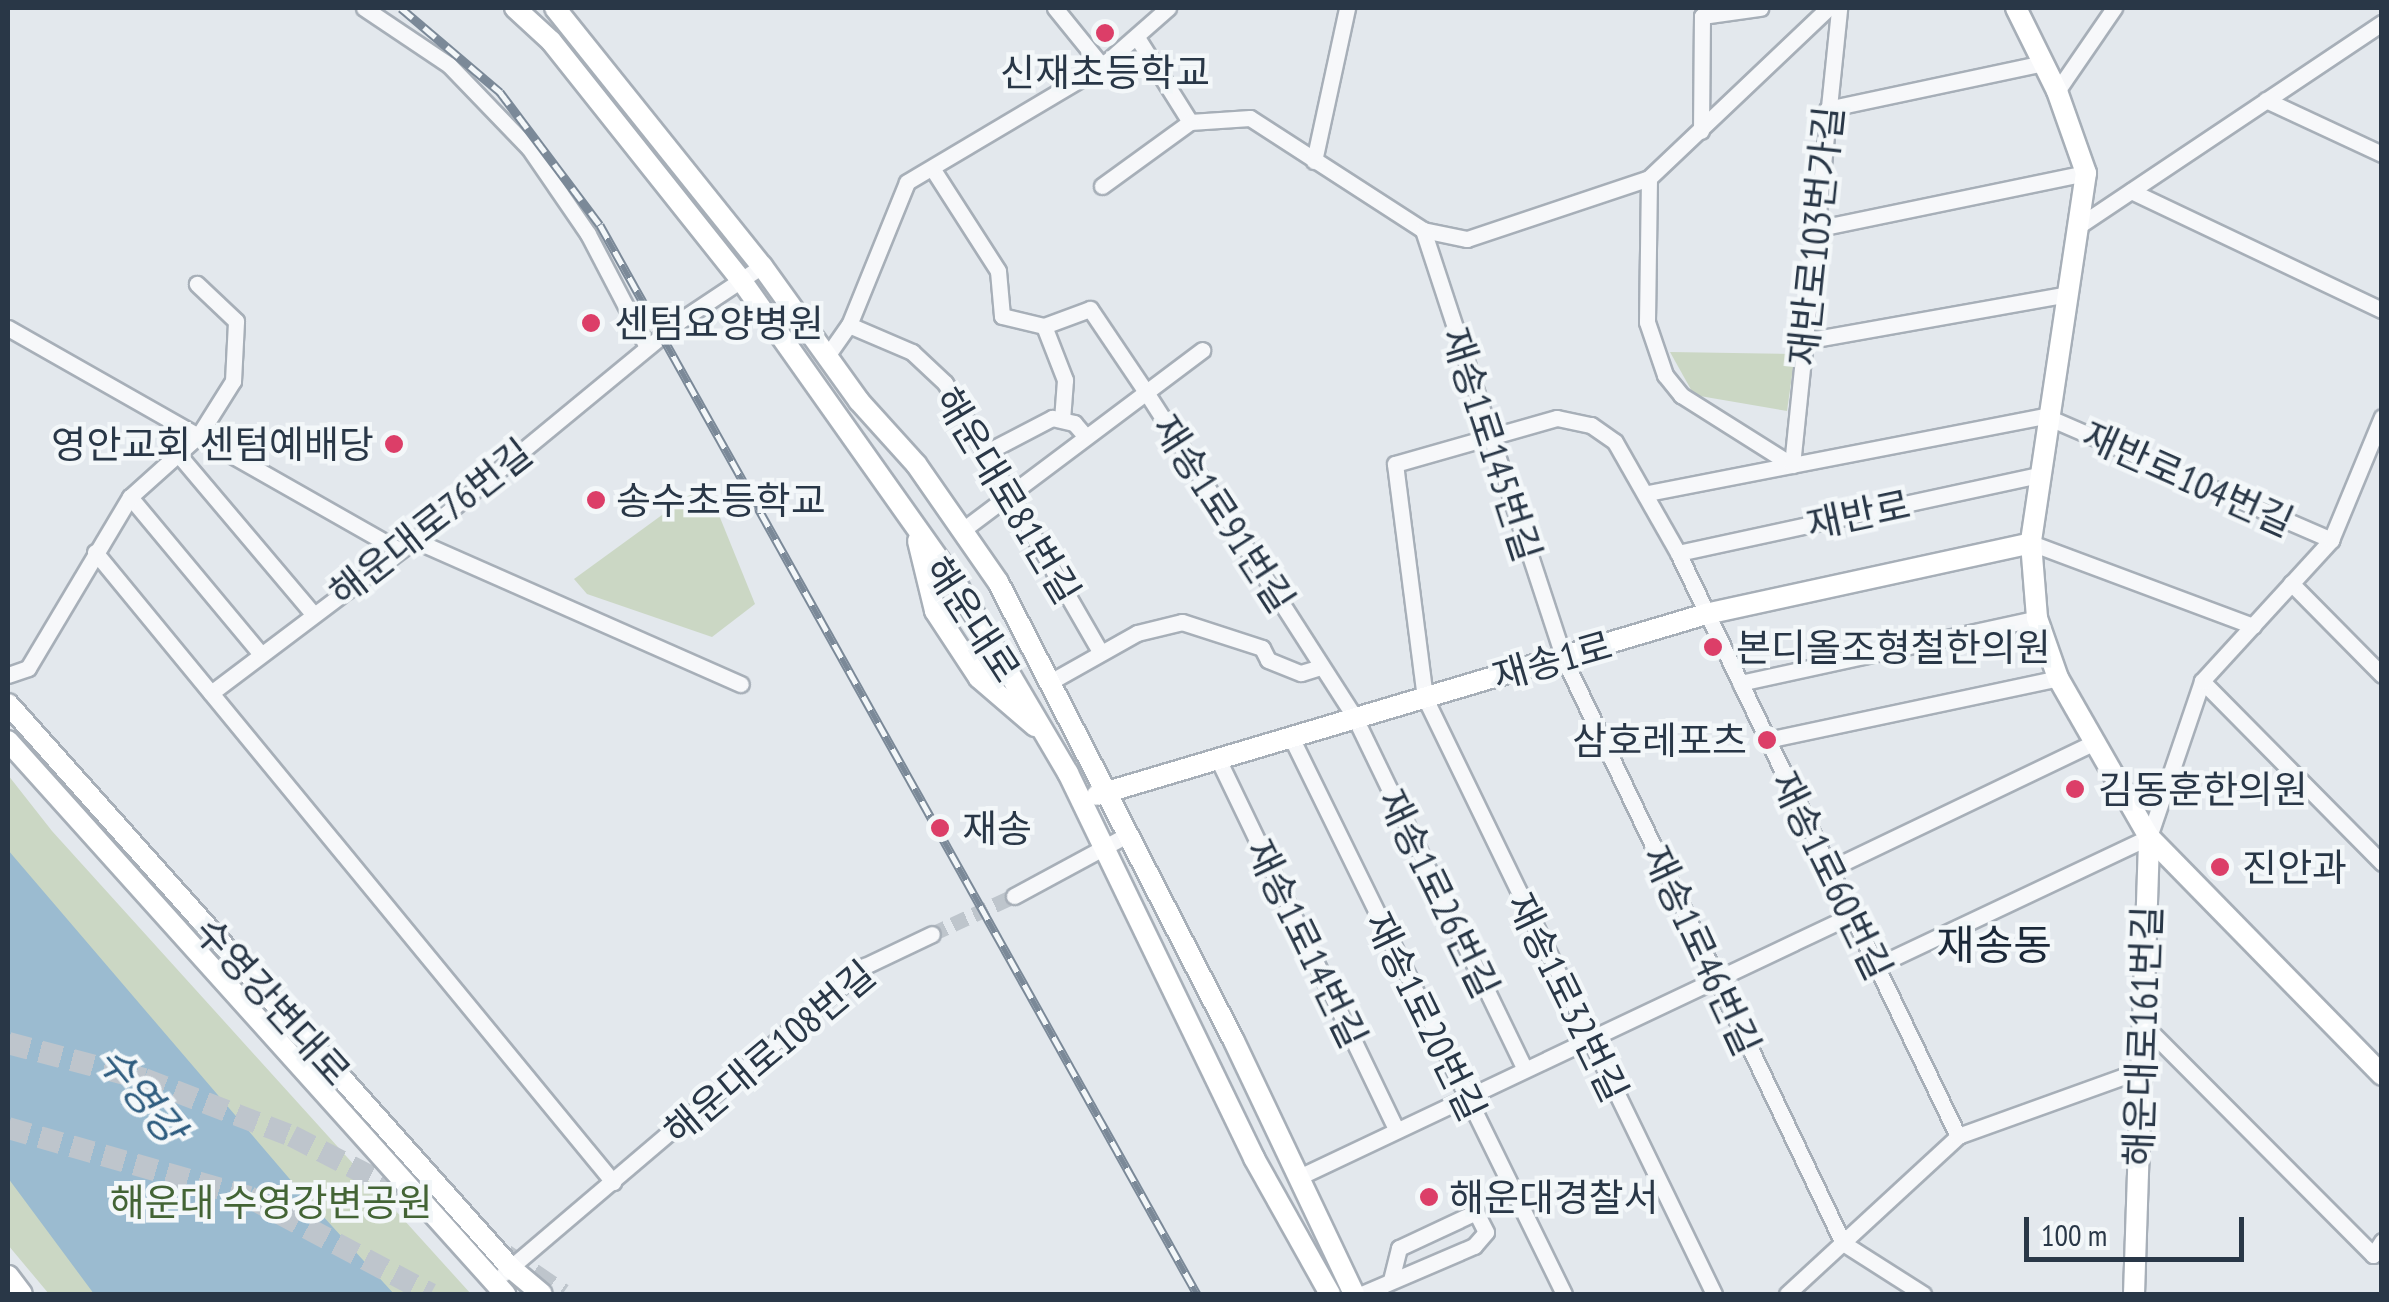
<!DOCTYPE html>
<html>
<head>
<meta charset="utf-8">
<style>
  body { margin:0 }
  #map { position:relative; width:2389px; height:1302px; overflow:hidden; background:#e3e8ed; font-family:"PT Sans Narrow","Noto Sans KR",sans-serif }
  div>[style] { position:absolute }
  .green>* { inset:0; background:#cbd7c4 }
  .water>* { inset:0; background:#9bbbd0 }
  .minor-tunnel>* { height:15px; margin-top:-7.5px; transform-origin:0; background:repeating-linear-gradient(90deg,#bec5cc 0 15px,transparent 0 23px) }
  .highway-tunnel>* { height:22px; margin-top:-11px; transform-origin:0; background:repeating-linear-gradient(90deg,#bec5cc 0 22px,transparent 0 33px) }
  .roads { filter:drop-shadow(2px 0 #a7afb8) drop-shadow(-2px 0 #a7afb8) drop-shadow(0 2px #a7afb8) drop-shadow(0 -2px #a7afb8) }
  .minor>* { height:15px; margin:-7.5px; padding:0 7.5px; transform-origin:7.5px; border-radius:7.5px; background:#f7f8fa }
  .major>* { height:20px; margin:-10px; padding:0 10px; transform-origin:10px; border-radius:10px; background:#fff }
  .highway>* { height:22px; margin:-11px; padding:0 11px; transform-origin:11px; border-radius:11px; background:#fff }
  .rail>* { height:9px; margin-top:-4.5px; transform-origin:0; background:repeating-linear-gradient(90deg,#f3f7f9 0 15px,#7b8998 0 30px); box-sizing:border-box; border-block:2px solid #7b8998 }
  .dots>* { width:28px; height:28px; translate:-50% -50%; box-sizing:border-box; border:5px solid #f3f7f9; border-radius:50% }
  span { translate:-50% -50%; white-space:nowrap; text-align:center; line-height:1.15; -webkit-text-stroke:9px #f3f7f9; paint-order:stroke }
  .poi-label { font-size:38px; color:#293747 }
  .left { translate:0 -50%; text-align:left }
  .right { translate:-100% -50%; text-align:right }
  .street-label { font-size:38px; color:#293747 }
  .park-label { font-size:38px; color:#436435 }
  .water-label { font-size:40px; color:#2e5c7f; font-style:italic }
  .quarter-label { font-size:42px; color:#1b2838 }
  .frame { position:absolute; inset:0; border:10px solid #293747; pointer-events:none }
  .scale { position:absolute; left:2024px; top:1217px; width:220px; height:45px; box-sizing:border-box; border:5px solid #293747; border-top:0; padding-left:12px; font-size:30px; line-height:35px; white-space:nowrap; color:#293747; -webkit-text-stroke:8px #f3f7f9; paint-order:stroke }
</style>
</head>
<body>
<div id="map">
  <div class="green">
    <div style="clip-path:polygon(1670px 352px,1795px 354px,1787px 411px,1694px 395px)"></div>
    <div style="clip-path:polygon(706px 483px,755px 604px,712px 637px,587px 594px,574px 579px)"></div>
    <div style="clip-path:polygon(8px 775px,52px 831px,471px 1294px,49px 1294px,8px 1245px)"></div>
  </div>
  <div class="water">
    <div style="clip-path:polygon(8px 850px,300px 1191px,394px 1294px,94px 1294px,8px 1178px)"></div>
  </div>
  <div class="minor-tunnel">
    <div style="left:932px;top:934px;width:90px;rotate:-24.9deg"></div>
  </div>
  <div class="highway-tunnel">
    <div style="left:8px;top:1043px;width:141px;rotate:14.8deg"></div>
    <div style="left:144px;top:1079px;width:159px;rotate:21.1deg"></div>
    <div style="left:292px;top:1136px;width:179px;rotate:27.3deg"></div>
    <div style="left:451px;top:1218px;width:135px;rotate:34.4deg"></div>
    <div style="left:8px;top:1128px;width:251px;rotate:16deg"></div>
    <div style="left:249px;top:1197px;width:206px;rotate:28.1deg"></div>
  </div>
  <div class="roads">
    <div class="minor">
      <div style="left:364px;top:8px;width:102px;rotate:33.8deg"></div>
      <div style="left:449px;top:65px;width:115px;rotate:46.1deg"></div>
      <div style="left:529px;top:148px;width:104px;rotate:55.5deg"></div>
      <div style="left:588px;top:234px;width:127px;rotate:62.4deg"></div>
      <div style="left:1055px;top:8px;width:75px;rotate:51deg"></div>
      <div style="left:1138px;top:39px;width:98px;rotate:57.9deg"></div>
      <div style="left:1190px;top:122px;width:60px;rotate:-3.8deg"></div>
      <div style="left:1250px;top:118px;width:206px;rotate:32.9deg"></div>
      <div style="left:1423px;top:230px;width:45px;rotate:11.6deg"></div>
      <div style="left:1467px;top:239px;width:192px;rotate:-18.5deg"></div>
      <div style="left:1649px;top:178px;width:247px;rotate:-43.5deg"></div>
      <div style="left:2057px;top:91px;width:101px;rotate:-55.5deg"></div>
      <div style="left:2266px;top:100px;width:128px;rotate:25deg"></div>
      <div style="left:1827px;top:109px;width:222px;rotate:-12deg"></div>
      <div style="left:1701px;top:131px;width:115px;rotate:-89.5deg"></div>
      <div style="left:1702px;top:16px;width:59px;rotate:-7.9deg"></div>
      <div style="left:1314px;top:161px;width:157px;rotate:-77.8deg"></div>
      <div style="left:932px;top:168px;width:122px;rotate:57.3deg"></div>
      <div style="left:998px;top:271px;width:45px;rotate:84.9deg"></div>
      <div style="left:1002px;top:316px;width:43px;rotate:13.4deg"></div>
      <div style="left:1044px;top:326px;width:49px;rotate:-20.3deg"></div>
      <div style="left:1090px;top:309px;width:100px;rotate:56deg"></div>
      <div style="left:1146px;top:392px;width:387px;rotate:57.3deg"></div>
      <div style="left:1355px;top:718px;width:388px;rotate:64.2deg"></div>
      <div style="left:1649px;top:178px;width:144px;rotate:90.8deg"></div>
      <div style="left:1647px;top:322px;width:56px;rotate:71.2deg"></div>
      <div style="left:1665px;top:375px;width:26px;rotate:51deg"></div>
      <div style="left:1681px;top:395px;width:131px;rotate:32.2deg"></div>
      <div style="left:1792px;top:465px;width:258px;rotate:-11deg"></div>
      <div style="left:2045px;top:416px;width:312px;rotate:23.4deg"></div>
      <div style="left:1102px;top:186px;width:109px;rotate:-36deg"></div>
      <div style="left:2131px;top:191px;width:278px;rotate:25.4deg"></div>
      <div style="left:2083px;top:223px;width:360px;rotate:-33.8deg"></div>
      <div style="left:1815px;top:229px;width:277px;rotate:-11.7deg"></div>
      <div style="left:1423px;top:230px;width:449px;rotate:71.8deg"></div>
      <div style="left:1563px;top:657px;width:649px;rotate:64.46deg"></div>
      <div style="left:1843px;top:1243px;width:95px;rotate:32.5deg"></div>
      <div style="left:849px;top:325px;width:69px;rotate:23.2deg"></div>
      <div style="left:912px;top:352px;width:45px;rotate:43.2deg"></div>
      <div style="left:945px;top:383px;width:310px;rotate:60deg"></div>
      <div style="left:1044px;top:326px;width:58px;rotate:68.7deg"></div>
      <div style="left:1065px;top:380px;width:40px;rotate:94.3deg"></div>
      <div style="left:8px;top:328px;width:450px;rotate:29.6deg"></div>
      <div style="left:1804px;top:341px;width:269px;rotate:-10.1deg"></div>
      <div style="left:827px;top:356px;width:38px;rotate:-55deg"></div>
      <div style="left:849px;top:325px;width:154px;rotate:-67.9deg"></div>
      <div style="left:907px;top:182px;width:227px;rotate:-30.7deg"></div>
      <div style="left:1102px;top:66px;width:88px;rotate:-41.3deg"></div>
      <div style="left:985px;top:453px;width:76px;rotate:-27.6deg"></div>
      <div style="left:1052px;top:418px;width:23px;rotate:13deg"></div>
      <div style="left:1074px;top:423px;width:18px;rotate:49deg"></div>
      <div style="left:178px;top:454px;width:209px;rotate:49.8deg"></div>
      <div style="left:1648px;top:493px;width:147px;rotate:-11deg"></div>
      <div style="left:1792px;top:465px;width:459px;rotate:-84.1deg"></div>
      <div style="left:130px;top:497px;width:203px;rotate:50.2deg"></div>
      <div style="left:964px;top:529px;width:298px;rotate:-36.9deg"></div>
      <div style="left:414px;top:540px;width:357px;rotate:23.8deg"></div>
      <div style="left:2031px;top:543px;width:237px;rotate:20.5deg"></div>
      <div style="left:95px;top:552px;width:816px;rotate:50.57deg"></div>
      <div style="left:1678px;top:553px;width:368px;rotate:-12.2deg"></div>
      <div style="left:2291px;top:583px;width:129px;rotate:45.3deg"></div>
      <div style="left:8px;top:675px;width:21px;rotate:-19deg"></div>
      <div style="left:28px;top:668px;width:199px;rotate:-59.2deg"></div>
      <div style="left:130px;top:497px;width:93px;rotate:-41.9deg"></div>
      <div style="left:199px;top:435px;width:64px;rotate:-57.8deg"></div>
      <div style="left:233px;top:381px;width:60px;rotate:-87.1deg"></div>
      <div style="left:236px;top:321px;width:54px;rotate:-136.5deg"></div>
      <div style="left:2202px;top:681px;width:256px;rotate:45.3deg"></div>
      <div style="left:1050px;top:682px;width:100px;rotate:-29.4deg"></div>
      <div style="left:1137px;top:633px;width:46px;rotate:-13.7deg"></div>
      <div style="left:1182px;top:622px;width:84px;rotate:18deg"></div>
      <div style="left:1262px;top:648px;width:13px;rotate:63deg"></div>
      <div style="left:1268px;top:660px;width:35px;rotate:22deg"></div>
      <div style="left:1301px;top:673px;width:21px;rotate:-17deg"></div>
      <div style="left:1740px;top:683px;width:304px;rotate:-12.3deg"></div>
      <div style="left:211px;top:693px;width:254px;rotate:-37deg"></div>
      <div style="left:414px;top:540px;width:342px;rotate:-39.5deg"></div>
      <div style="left:678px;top:322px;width:101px;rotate:-33.7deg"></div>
      <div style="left:1291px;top:737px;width:620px;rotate:63.89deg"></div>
      <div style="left:1767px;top:740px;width:298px;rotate:-12deg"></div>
      <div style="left:1218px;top:759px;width:408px;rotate:64.3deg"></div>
      <div style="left:1830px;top:869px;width:292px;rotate:-25.6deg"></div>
      <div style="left:1014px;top:896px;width:128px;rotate:-28.4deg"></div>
      <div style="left:1876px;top:966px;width:302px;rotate:-25.3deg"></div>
      <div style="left:2149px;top:837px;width:165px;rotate:-71.2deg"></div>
      <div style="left:2202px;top:681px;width:191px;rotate:-47.5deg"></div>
      <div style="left:2331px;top:540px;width:133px;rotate:-67.5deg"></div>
      <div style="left:2143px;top:1024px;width:326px;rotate:45.1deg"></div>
      <div style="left:2373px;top:1255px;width:17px;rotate:-57deg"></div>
      <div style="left:1299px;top:1177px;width:612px;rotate:-25.35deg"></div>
      <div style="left:504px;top:1273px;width:474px;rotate:-40.4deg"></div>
      <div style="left:865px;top:966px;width:74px;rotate:-25.5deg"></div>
      <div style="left:1362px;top:1294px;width:122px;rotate:-23.2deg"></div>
      <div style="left:1474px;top:1246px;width:18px;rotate:-49deg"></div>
      <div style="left:1486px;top:1232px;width:22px;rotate:-117deg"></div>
      <div style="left:1476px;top:1212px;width:85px;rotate:154.9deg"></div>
      <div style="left:1399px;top:1248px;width:32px;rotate:104deg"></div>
      <div style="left:1714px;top:1294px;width:662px;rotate:-115.87deg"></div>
      <div style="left:1425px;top:698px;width:236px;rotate:-97.3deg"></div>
      <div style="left:1395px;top:464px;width:168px;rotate:-15.9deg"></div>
      <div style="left:1557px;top:418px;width:35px;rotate:12deg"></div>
      <div style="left:1591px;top:425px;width:29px;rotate:35deg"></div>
      <div style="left:1615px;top:442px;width:128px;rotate:60.4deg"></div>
      <div style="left:1678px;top:553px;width:647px;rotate:64.35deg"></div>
      <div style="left:1787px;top:1294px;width:233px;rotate:-42.7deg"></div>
      <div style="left:1958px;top:1136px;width:195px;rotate:-19.8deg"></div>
    </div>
    <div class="major">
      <div style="left:515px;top:8px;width:49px;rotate:42.5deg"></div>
      <div style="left:551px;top:41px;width:305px;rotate:51.5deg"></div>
      <div style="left:741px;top:280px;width:377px;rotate:54.7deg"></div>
      <div style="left:959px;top:588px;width:215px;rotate:59.5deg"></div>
      <div style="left:1068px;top:773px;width:428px;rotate:64.2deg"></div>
      <div style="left:1254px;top:1158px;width:156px;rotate:60.8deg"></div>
      <div style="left:555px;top:8px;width:331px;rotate:51.3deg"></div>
      <div style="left:762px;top:266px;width:166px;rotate:54.3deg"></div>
      <div style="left:859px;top:401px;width:85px;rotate:47.9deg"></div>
      <div style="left:916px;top:464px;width:144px;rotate:55.2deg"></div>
      <div style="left:998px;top:582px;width:516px;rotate:62.79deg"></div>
      <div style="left:1234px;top:1041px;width:280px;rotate:64.6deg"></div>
      <div style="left:2016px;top:8px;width:93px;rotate:63.7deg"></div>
      <div style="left:2057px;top:91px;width:87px;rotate:70.5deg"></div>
      <div style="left:2086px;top:173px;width:374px;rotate:98.5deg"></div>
      <div style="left:2031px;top:543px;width:75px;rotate:85.4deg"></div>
      <div style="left:2037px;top:618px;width:64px;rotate:70.7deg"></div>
      <div style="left:2058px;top:678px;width:183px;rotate:60.2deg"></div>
      <div style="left:2149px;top:837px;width:333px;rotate:45.6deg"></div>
      <div style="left:918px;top:541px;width:72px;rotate:76.3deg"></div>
      <div style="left:935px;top:611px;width:80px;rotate:56.7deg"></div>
      <div style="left:979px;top:678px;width:74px;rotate:40.6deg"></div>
      <div style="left:8px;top:704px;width:756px;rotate:48.27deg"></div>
      <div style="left:511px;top:1268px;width:40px;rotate:40deg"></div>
      <div style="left:8px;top:741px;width:744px;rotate:48.05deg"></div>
      <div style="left:1097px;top:795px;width:635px;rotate:-16.55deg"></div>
      <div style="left:1706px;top:614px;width:333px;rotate:-12.3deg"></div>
      <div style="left:2134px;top:1294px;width:457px;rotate:-88.1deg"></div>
    </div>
    <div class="highway">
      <div style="left:8px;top:1277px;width:21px;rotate:53deg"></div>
    </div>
  </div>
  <div class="rail">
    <div style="left:401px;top:8px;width:130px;rotate:40.3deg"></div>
    <div style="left:500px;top:92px;width:166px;rotate:53.1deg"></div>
    <div style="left:600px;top:225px;width:1224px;rotate:60.82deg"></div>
  </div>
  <div class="dots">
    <div style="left:1105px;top:33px;background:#dc3e68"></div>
    <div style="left:591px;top:323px;background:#dc3e68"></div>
    <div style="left:394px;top:444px;background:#dc3e68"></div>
    <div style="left:596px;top:500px;background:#dc3e68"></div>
    <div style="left:1713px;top:647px;background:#dc3e68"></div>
    <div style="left:1767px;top:740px;background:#dc3e68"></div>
    <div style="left:2075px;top:789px;background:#dc3e68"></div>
    <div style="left:940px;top:828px;background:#dc3e68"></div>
    <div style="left:2220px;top:867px;background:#dc3e68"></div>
    <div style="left:1429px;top:1197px;background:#dc3e68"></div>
  </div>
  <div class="poi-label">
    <span style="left:1105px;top:72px">신재초등학교</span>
    <span class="left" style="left:614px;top:323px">센텀요양병원</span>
    <span class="right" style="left:374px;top:444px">영안교회 센텀예배당</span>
    <span class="left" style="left:616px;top:500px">송수초등학교</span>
    <span class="left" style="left:1736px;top:647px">본디올조형철한의원</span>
    <span class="right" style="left:1747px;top:740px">삼호레포츠</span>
    <span class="left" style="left:2098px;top:789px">김동훈한의원</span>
    <span class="left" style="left:962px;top:828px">재송</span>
    <span class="left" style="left:2242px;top:867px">진안과</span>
    <span class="left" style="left:1449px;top:1197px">해운대경찰서</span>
  </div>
  <div class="street-label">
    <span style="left:1815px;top:236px;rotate:-84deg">재반로103번가길</span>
    <span style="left:1492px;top:444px;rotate:72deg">재송1로145번길</span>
    <span style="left:2188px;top:478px;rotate:24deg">재반로104번길</span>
    <span style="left:1008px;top:495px;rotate:59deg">해운대로81번길</span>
    <span style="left:1224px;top:513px;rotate:57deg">재송1로91번길</span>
    <span style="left:1858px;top:514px;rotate:-12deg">재반로</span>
    <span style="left:430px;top:522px;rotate:-38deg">해운대로76번길</span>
    <span style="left:973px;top:619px;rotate:57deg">해운대로</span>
    <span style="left:1552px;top:660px;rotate:-16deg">재송1로</span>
    <span style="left:1832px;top:875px;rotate:64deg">재송1로60번길</span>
    <span style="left:1439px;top:893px;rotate:64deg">재송1로26번길</span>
    <span style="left:1307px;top:943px;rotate:64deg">재송1로14번길</span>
    <span style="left:1702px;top:950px;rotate:65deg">재송1로46번길</span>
    <span style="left:1568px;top:997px;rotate:64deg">재송1로32번길</span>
    <span style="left:273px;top:1001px;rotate:48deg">수영강변대로</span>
    <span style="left:1426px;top:1016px;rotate:64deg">재송1로20번길</span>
    <span style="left:2142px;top:1036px;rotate:-88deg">해운대로161번길</span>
    <span style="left:769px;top:1052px;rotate:-40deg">해운대로108번길</span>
  </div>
  <div class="park-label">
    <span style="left:271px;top:1202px">해운대 수영강변공원</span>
  </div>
  <div class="water-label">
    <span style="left:142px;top:1094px;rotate:51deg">수영강</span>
  </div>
  <div class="quarter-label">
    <span style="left:1994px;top:945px">재송동</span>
  </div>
  <div class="frame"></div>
  <div class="scale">100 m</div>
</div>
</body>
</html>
